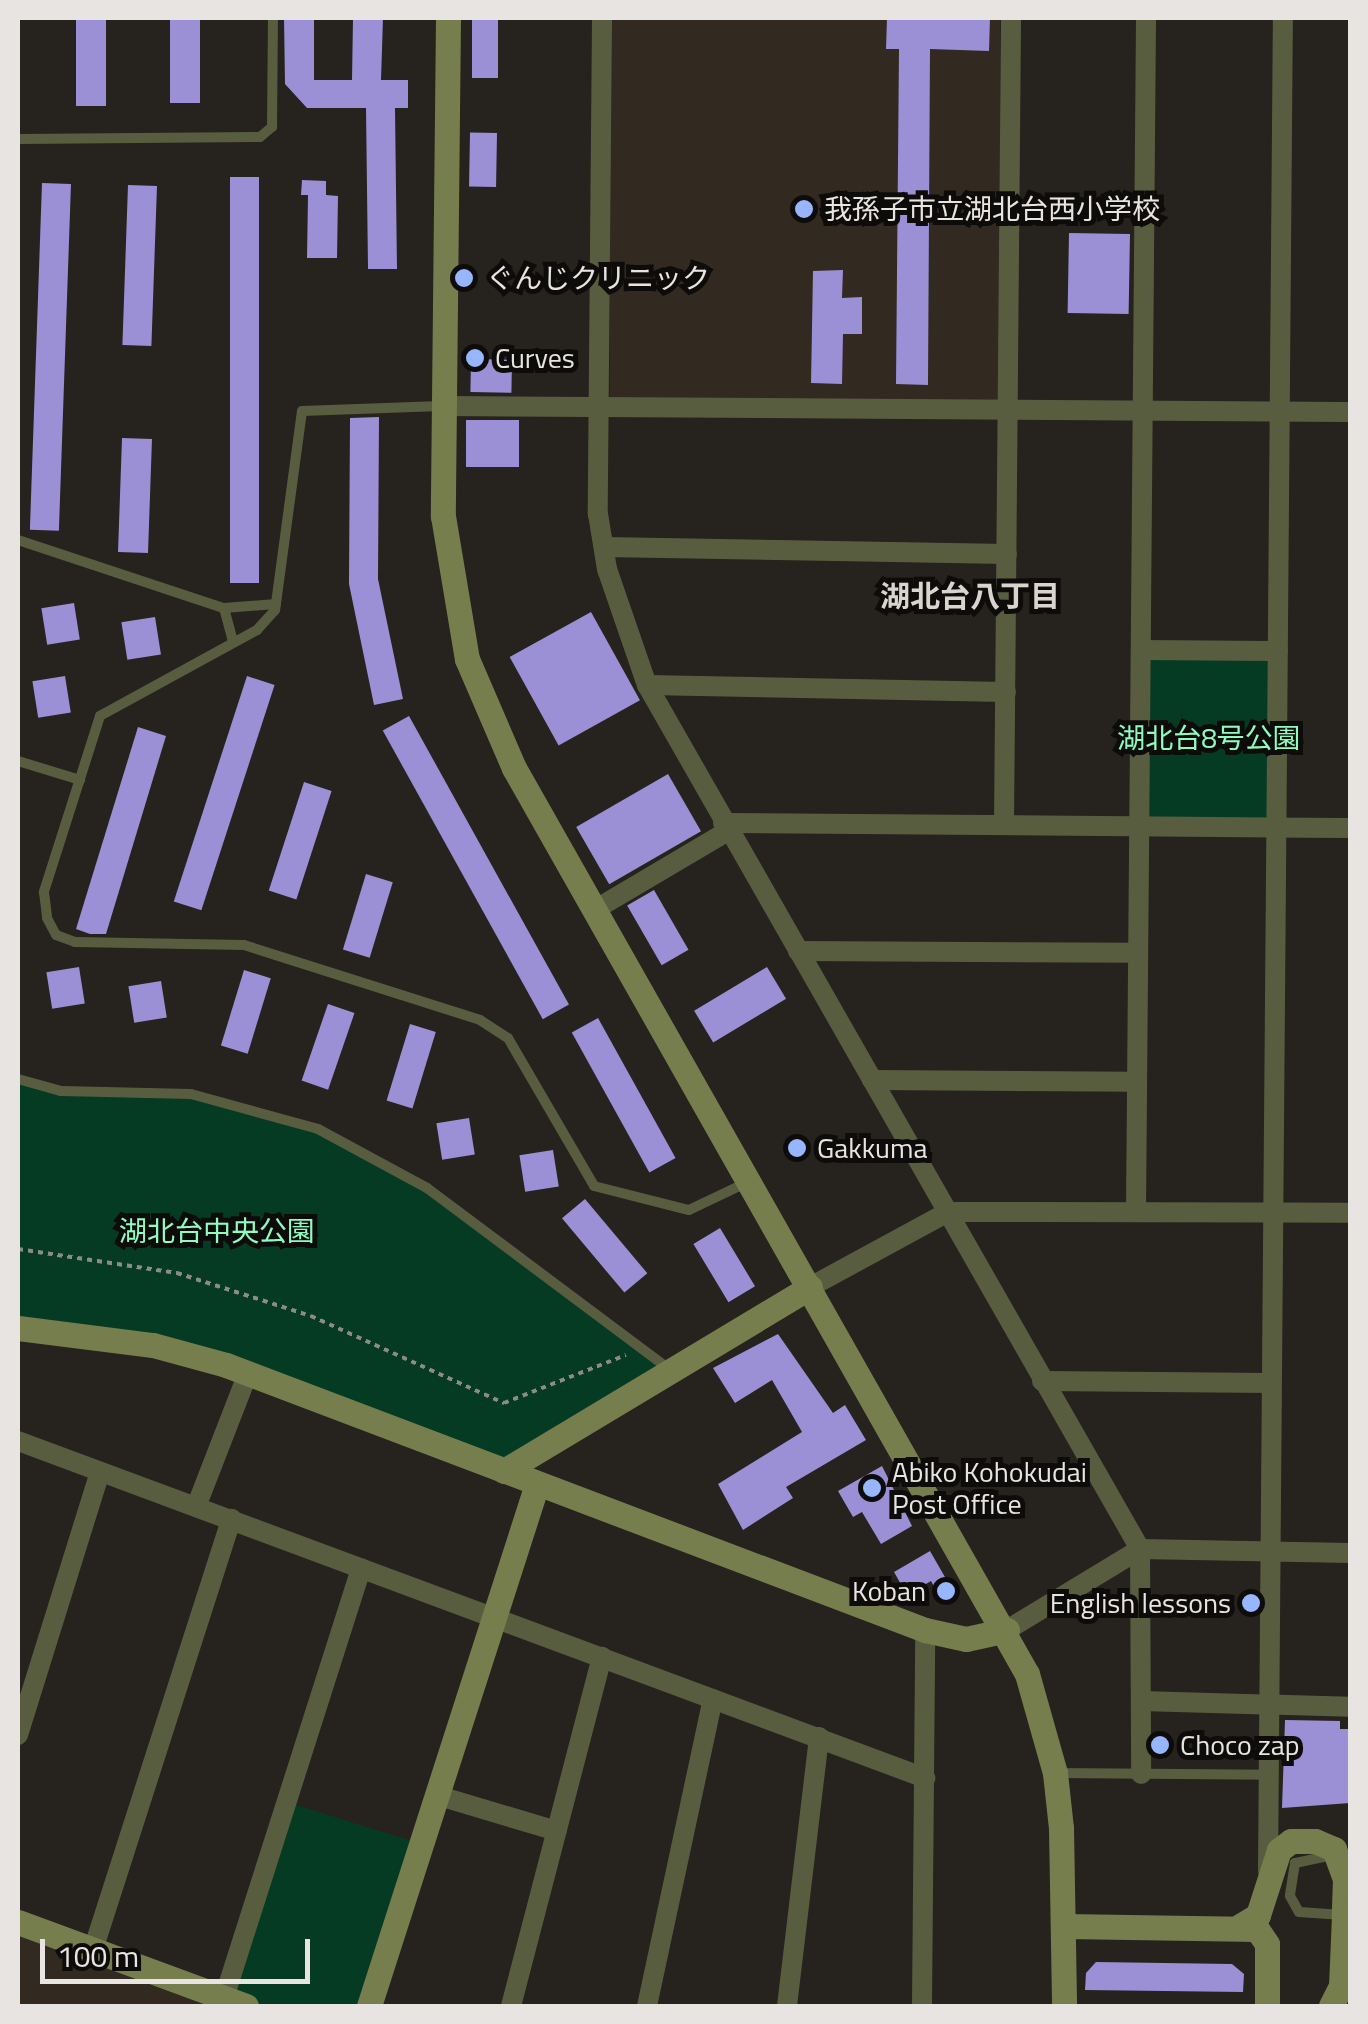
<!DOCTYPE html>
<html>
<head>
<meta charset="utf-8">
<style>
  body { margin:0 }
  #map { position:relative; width:1368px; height:2024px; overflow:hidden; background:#26221d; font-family:"Titillium Web","Noto Sans JP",sans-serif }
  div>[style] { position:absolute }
  .built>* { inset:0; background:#322920; transform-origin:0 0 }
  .green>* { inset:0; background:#053b23; transform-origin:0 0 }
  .building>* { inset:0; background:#9b90d6; transform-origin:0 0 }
  .path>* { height:4px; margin-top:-2px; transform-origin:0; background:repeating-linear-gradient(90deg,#8e8b87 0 5px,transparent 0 10px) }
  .lane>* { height:10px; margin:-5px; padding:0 5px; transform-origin:5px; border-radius:5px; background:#595d40 }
  .street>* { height:20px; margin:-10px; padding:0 10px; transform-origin:10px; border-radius:10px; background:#595d40 }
  .secondary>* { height:25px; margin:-12.5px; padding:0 12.5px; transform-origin:12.5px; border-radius:12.5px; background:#777e4e }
  .dots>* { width:28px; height:28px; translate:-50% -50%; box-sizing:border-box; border:5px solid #0e0c0a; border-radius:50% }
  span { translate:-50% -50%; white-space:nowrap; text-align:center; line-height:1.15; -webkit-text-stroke:10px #0e0c0a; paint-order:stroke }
  .poi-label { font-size:28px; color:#e7e4e1 }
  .left { translate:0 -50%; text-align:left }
  .right { translate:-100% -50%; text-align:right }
  .park-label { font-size:28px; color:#8ffbc0 }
  .neighbourhood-label { font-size:30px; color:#dad4ce; font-weight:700 }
  .frame { position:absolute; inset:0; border:20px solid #e7e4e1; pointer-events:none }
  .scale { position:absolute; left:40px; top:1939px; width:270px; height:45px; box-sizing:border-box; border:5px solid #e7e4e1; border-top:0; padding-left:12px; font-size:30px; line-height:35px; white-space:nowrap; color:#e7e4e1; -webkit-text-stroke:8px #0e0c0a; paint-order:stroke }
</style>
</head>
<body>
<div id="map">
  <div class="built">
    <div style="left:610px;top:18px;width:390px;height:382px"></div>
    <div style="clip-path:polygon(18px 1935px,209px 2006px,18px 2006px)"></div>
  </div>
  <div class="green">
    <div style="left:1141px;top:650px;width:137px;height:175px"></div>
    <div style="clip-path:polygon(18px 1080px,44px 1088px,191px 1094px,318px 1129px,392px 1166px,668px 1368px,504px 1471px,226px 1365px,18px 1328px)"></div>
    <div style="clip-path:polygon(287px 1802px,421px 1844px,369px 2006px,246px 2006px,224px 1998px)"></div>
  </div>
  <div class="building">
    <div style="left:76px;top:18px;width:30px;height:88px"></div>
    <div style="left:170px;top:18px;width:30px;height:85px"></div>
    <div style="clip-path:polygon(284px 18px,314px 18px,314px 80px,352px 80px,353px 18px,383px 18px,381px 80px,408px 80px,408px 108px,395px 108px,397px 269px,368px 269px,366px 108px,307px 108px,285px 84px)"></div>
    <div style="left:472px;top:18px;width:26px;height:60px"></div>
    <div style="clip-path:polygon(887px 18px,990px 18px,989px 51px,930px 49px,928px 385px,896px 384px,899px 49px,886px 49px)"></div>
    <div style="left:497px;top:133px;width:54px;height:27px;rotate:91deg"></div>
    <div style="left:230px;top:177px;width:29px;height:406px"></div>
    <div style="clip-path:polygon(302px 180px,326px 181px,326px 195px,338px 196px,337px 258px,307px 258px,308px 195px,301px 195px)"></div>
    <div style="left:42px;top:183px;width:29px;height:347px;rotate:2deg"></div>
    <div style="left:128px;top:185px;width:29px;height:160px;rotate:2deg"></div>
    <div style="left:1069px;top:233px;width:61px;height:80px;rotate:1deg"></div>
    <div style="clip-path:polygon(843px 270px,842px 298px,862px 297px,862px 334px,843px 334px,842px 384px,811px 383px,813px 271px)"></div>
    <div style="left:471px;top:359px;width:41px;height:33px;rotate:1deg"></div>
    <div style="clip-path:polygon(379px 417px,378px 579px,403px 699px,374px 705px,349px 584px,350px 418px)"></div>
    <div style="left:466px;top:420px;width:53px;height:47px"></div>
    <div style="left:122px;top:438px;width:30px;height:114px;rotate:2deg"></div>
    <div style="left:74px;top:603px;width:37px;height:33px;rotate:81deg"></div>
    <div style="left:591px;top:612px;width:101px;height:93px;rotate:61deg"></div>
    <div style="left:155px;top:617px;width:38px;height:34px;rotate:81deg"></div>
    <div style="left:65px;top:676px;width:37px;height:33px;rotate:81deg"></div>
    <div style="left:247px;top:676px;width:29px;height:237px;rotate:18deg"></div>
    <div style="left:409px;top:716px;width:330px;height:30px;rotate:61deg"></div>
    <div style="clip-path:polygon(138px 727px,166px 736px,106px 934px,90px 934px,76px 929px)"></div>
    <div style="left:668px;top:774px;width:66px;height:106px;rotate:60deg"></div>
    <div style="left:304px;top:782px;width:29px;height:114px;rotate:18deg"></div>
    <div style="left:366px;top:874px;width:28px;height:79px;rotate:17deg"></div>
    <div style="left:654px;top:890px;width:69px;height:31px;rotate:60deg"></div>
    <div style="left:79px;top:967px;width:37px;height:33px;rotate:81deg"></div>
    <div style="left:767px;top:967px;width:37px;height:85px;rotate:59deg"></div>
    <div style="left:244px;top:970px;width:28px;height:79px;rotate:17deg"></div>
    <div style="left:161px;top:981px;width:37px;height:33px;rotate:81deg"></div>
    <div style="left:328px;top:1004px;width:28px;height:81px;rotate:19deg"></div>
    <div style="left:598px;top:1018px;width:160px;height:30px;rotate:61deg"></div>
    <div style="left:410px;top:1024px;width:27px;height:80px;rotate:17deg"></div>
    <div style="left:469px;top:1118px;width:37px;height:33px;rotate:81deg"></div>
    <div style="left:553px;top:1150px;width:37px;height:34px;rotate:81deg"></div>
    <div style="left:585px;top:1199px;width:97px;height:30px;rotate:50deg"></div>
    <div style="left:720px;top:1228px;width:68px;height:31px;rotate:59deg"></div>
    <div style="clip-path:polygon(778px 1334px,833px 1413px,845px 1405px,866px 1440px,786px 1487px,793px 1498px,743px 1530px,718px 1484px,802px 1432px,772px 1380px,735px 1403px,713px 1368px)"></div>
    <div style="clip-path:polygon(882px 1466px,912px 1526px,881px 1544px,862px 1512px,853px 1517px,838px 1491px)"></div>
    <div style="clip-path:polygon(930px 1551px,957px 1598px,944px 1605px,931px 1581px,907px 1595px,894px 1572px)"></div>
    <div style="clip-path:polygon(1285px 1720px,1340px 1721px,1340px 1729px,1350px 1729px,1350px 1803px,1282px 1808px)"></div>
    <div style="clip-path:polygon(1096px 1962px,1232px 1964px,1244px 1974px,1243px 1992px,1085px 1990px,1086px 1973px)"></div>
  </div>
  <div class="path">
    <div style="left:18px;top:1249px;width:161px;rotate:8.6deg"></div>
    <div style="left:177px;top:1273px;width:141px;rotate:17.8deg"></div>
    <div style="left:311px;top:1316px;width:212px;rotate:24.3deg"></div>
    <div style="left:504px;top:1403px;width:131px;rotate:-21.5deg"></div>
  </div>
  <div class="lane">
    <div style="left:18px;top:139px;width:242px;rotate:-0.5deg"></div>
    <div style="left:260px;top:137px;width:16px;rotate:-40deg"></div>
    <div style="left:272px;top:127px;width:109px;rotate:-89.5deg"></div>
    <div style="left:441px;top:406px;width:139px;rotate:177.9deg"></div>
    <div style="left:302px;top:411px;width:201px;rotate:97.7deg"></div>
    <div style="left:275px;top:610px;width:27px;rotate:132deg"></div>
    <div style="left:257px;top:630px;width:179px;rotate:151.3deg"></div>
    <div style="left:100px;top:716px;width:185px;rotate:107.7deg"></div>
    <div style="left:44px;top:892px;width:26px;rotate:83deg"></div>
    <div style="left:47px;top:918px;width:19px;rotate:62deg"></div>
    <div style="left:56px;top:935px;width:20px;rotate:20deg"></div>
    <div style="left:75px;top:942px;width:169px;rotate:1deg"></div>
    <div style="left:244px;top:945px;width:248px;rotate:17.6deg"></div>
    <div style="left:480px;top:1020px;width:33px;rotate:33deg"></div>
    <div style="left:508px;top:1038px;width:171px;rotate:59.8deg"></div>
    <div style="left:594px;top:1186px;width:98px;rotate:14.2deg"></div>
    <div style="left:689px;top:1210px;width:68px;rotate:-25.4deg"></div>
    <div style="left:18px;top:540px;width:217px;rotate:18.3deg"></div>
    <div style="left:224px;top:608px;width:52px;rotate:-4.4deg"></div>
    <div style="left:224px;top:608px;width:35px;rotate:75deg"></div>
    <div style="left:18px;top:761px;width:65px;rotate:17deg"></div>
    <div style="left:18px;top:1079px;width:45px;rotate:15.6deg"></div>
    <div style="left:61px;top:1091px;width:130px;rotate:1.3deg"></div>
    <div style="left:191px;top:1094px;width:132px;rotate:15.4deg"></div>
    <div style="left:318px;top:1129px;width:124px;rotate:28.4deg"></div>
    <div style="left:427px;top:1188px;width:301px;rotate:36.8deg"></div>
    <div style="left:1055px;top:1773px;width:214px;rotate:0.5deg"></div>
    <div style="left:1328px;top:1856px;width:34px;rotate:168deg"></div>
    <div style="left:1295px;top:1863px;width:33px;rotate:99deg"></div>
    <div style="left:1290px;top:1896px;width:18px;rotate:61deg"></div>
    <div style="left:1299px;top:1912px;width:44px;rotate:3.9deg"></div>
  </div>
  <div class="street">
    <div style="left:602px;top:18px;width:496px;rotate:90.5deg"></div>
    <div style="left:598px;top:514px;width:56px;rotate:80.7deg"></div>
    <div style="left:607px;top:569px;width:123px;rotate:71deg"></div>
    <div style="left:647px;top:685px;width:995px;rotate:60.29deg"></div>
    <div style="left:1140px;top:1549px;width:225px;rotate:89.7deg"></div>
    <div style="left:445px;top:406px;width:905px;rotate:0.38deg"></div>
    <div style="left:604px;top:547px;width:403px;rotate:1deg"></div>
    <div style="left:1141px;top:650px;width:137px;rotate:0.4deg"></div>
    <div style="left:647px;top:685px;width:359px;rotate:1.1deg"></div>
    <div style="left:723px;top:823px;width:627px;rotate:0.46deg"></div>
    <div style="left:1004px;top:825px;width:807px;rotate:-89.5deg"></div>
    <div style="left:596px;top:909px;width:153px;rotate:-30.6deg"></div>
    <div style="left:798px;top:951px;width:340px;rotate:0.3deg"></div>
    <div style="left:872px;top:1080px;width:264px;rotate:0.4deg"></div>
    <div style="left:1136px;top:1212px;width:1194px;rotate:-89.52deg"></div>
    <div style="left:810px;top:1287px;width:157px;rotate:-28.5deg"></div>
    <div style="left:948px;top:1212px;width:402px;rotate:0.1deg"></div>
    <div style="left:1042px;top:1381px;width:229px;rotate:0.5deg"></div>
    <div style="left:18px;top:1441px;width:968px;rotate:20.38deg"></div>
    <div style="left:196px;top:1507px;width:144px;rotate:-68.8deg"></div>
    <div style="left:1007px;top:1630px;width:156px;rotate:-31.3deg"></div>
    <div style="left:1140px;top:1549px;width:210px;rotate:1.1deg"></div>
    <div style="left:1141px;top:1701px;width:209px;rotate:1.6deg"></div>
    <div style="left:18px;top:1735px;width:275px;rotate:-72.7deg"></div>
    <div style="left:436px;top:1795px;width:126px;rotate:16.6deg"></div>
    <div style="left:1268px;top:1871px;width:1853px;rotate:-89.54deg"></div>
    <div style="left:93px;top:1950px;width:453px;rotate:-72.2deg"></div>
    <div style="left:224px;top:1998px;width:451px;rotate:-72.3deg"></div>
    <div style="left:511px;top:2006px;width:361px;rotate:-75.4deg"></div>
    <div style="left:647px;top:2006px;width:314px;rotate:-77.9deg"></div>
    <div style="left:787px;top:2006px;width:271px;rotate:-83.2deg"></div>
    <div style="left:922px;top:2006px;width:376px;rotate:-89.5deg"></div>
  </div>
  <div class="secondary">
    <div style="left:448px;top:18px;width:498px;rotate:90.6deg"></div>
    <div style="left:443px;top:516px;width:145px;rotate:80.5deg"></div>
    <div style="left:467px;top:659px;width:119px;rotate:66.7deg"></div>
    <div style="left:514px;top:768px;width:1041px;rotate:60.48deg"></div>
    <div style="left:1027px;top:1674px;width:103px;rotate:74.2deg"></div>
    <div style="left:1055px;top:1773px;width:55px;rotate:83.8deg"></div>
    <div style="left:1061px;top:1828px;width:178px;rotate:89deg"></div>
    <div style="left:18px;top:1328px;width:136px;rotate:7.2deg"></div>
    <div style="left:153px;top:1345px;width:76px;rotate:15.3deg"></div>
    <div style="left:226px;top:1365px;width:748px;rotate:20.76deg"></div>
    <div style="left:925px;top:1630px;width:42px;rotate:12.4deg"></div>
    <div style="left:966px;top:1639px;width:42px;rotate:-12.4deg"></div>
    <div style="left:504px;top:1471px;width:357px;rotate:-31deg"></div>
    <div style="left:18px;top:1922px;width:243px;rotate:20.2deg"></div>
    <div style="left:1065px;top:1926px;width:192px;rotate:0.9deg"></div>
    <div style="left:1257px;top:1929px;width:18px;rotate:56deg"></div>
    <div style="left:1267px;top:1944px;width:62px;rotate:90deg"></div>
    <div style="left:1240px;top:1926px;width:21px;rotate:-31deg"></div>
    <div style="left:1258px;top:1915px;width:68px;rotate:-72.1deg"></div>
    <div style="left:1279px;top:1850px;width:15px;rotate:-37deg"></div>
    <div style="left:1291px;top:1841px;width:24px"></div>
    <div style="left:1315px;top:1841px;width:21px;rotate:23deg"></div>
    <div style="left:1334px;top:1849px;width:32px;rotate:70deg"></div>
    <div style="left:1345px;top:1879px;width:36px;rotate:92deg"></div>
    <div style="left:1344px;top:1915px;width:71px;rotate:92.4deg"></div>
    <div style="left:1341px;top:1986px;width:22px;rotate:117deg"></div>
    <div style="left:369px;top:2006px;width:548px;rotate:-72.16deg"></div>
  </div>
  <div class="dots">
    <div style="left:804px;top:209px;background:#97b6fd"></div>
    <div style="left:464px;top:278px;background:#97b6fd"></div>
    <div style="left:475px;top:358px;background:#97b6fd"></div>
    <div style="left:797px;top:1148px;background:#97b6fd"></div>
    <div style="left:872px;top:1488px;background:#97b6fd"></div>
    <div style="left:946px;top:1591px;background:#97b6fd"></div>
    <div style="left:1251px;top:1603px;background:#97b6fd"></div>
    <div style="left:1160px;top:1745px;background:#97b6fd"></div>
  </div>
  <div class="poi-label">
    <span class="left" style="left:824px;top:209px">我孫子市立湖北台西小学校</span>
    <span class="left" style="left:486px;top:278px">ぐんじクリニック</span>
    <span class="left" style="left:495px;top:358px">Curves</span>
    <span class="left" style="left:817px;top:1148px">Gakkuma</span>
    <span class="left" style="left:892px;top:1488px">Abiko Kohokudai<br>Post Office</span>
    <span class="right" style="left:926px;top:1591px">Koban</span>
    <span class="right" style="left:1231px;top:1603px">English lessons</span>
    <span class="left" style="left:1180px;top:1745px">Choco zap</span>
  </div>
  <div class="park-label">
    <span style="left:1209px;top:738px">湖北台8号公園</span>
    <span style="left:217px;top:1231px">湖北台中央公園</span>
  </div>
  <div class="neighbourhood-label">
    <span style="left:970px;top:596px">湖北台八丁目</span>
  </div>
  <div class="frame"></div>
  <div class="scale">100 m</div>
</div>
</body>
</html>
